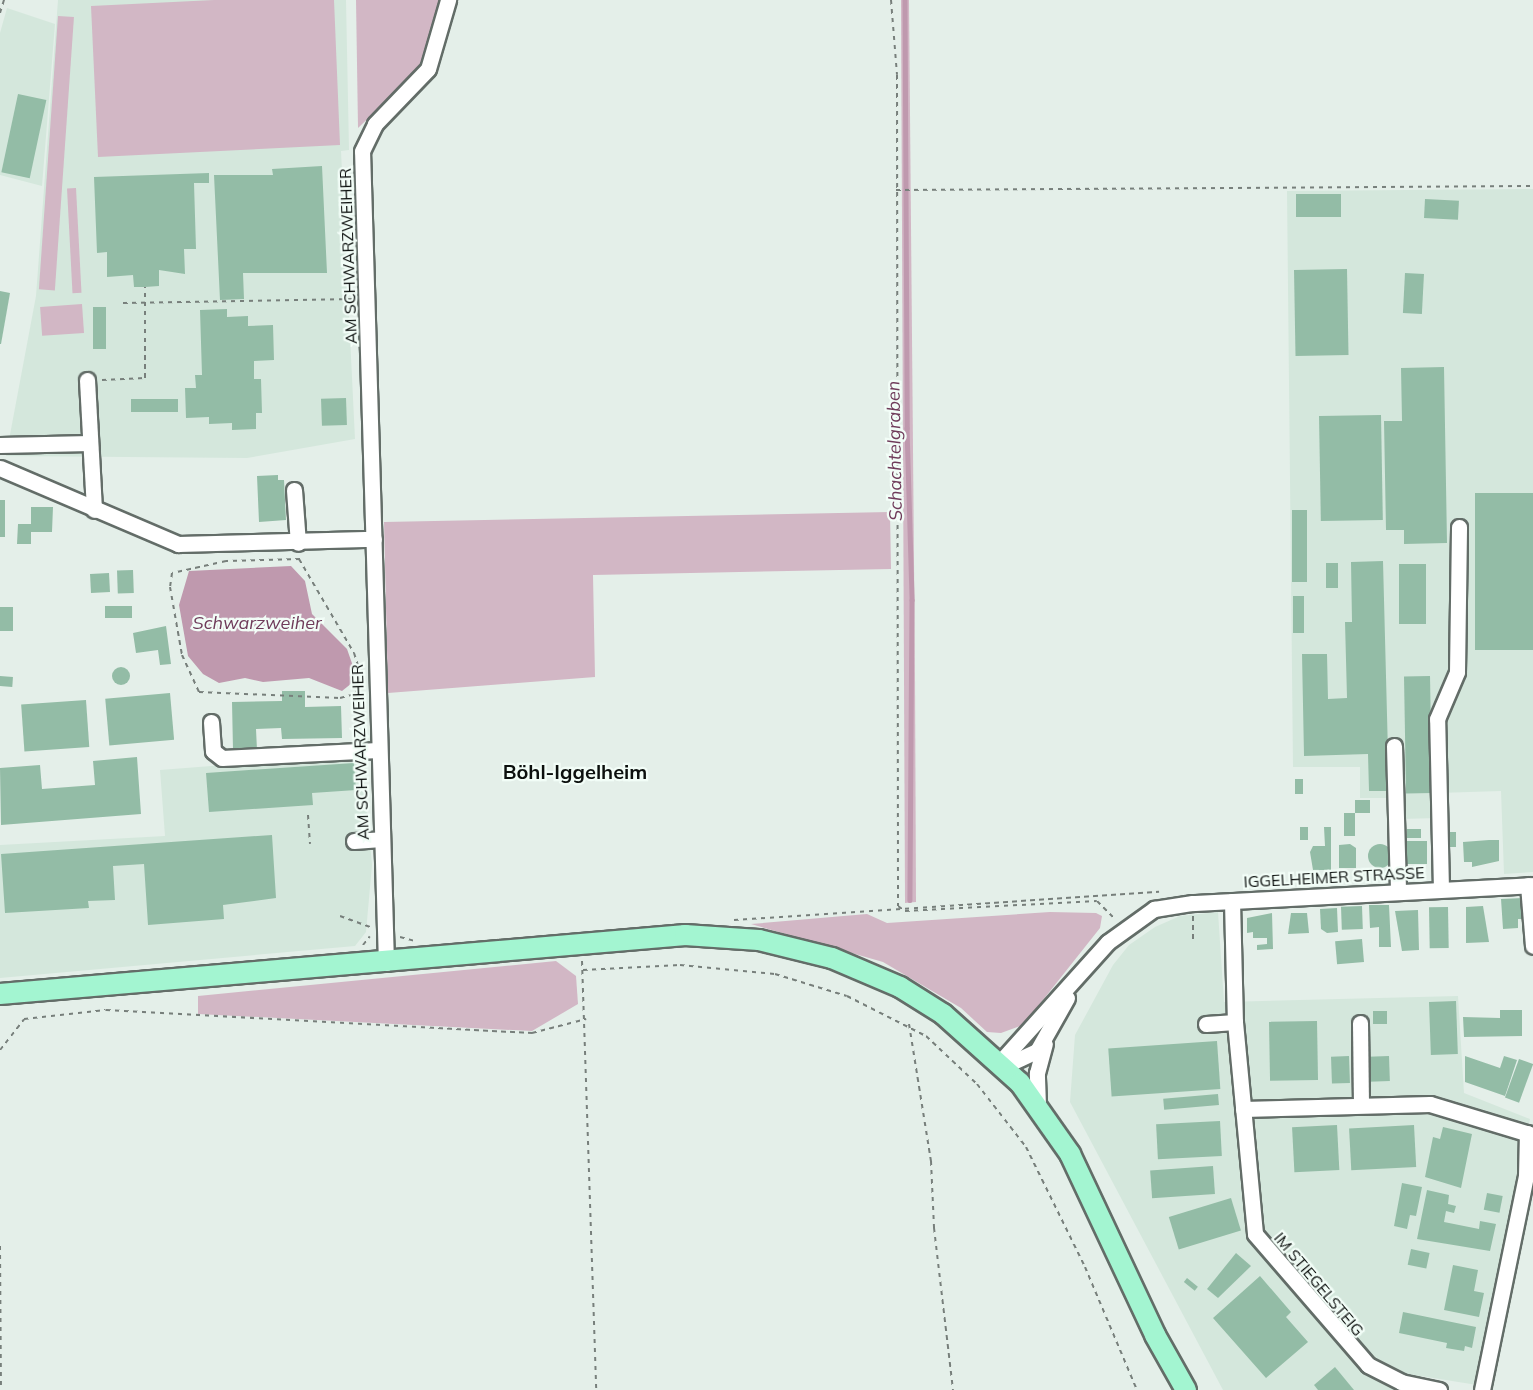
<!DOCTYPE html>
<html>
<head>
<meta charset="utf-8">
<style>
  body { margin:0 }
  #map { position:relative; width:1533px; height:1390px; overflow:hidden; background:#e4efe9; font-family:Mulish,sans-serif }
  div>[style] { position:absolute }
  .built>* { inset:0; background:#d4e7dc }
  .green>* { inset:0; background:#d2b7c5; transform-origin:0 0 }
  .water>* { inset:0; background:#bf99ae }
  .stream>* { height:4.5px; margin:-2.25px; padding:0 2.25px; transform-origin:2.25px; border-radius:2.25px; background:#bf99ae }
  .building>* { inset:0; background:#93bca6; transform-origin:0 0 }
  .round { border-radius:50% }
  .path>* { height:2px; margin-top:-1px; transform-origin:0; background:repeating-linear-gradient(90deg,#777f7b 0 4.5px,transparent 0 9px) }
  .roads { filter:drop-shadow(2px 0 #636d68) drop-shadow(-2px 0 #636d68) drop-shadow(0 2px #636d68) drop-shadow(0 -2px #636d68) }
  .minor>* { height:15px; margin:-7.5px; padding:0 7.5px; transform-origin:7.5px; border-radius:7.5px; background:#fff }
  .major>* { height:20px; margin:-10px; padding:0 10px; transform-origin:10px; border-radius:10px; background:#a3f5d1 }
  span { translate:-50% -50%; white-space:nowrap; text-align:center; line-height:1.15; -webkit-text-stroke:4.5px #f2fdf7; paint-order:stroke }
  .street-label { font-size:16px; color:#0c100e }
  .water-label { font-size:18px; color:#6f3b5a; font-style:italic }
  .quarter-label { font-size:20px; color:#0c100e; font-weight:700 }
</style>
</head>
<body>
<div id="map">
  <div class="built">
    <div style="clip-path:polygon(58px 0,346px 0,349px 150px,341px 151px,355px 439px,247px 458px,6px 456px,36px 296px)"></div>
    <div style="clip-path:polygon(7px 8px,55px 24px,42px 186px,0 175px,0 33px)"></div>
    <div style="clip-path:polygon(1533px 189px,1533px 872px,1504px 874px,1501px 791px,1438px 793px,1438px 818px,1401px 819px,1400px 798px,1360px 798px,1360px 767px,1293px 767px,1287px 191px)"></div>
    <div style="clip-path:polygon(362px 754px,372px 865px,366px 932px,355px 946px,0 978px,0 845px,165px 836px,160px 770px)"></div>
    <div style="clip-path:polygon(1218px 912px,1224px 1002px,1458px 996px,1464px 1093px,1530px 1119px,1477px 1385px,1421px 1376px,1417px 1390px,1223px 1390px,1070px 1102px,1075px 1035px,1113px 965px,1129px 945px,1155px 927px,1180px 916px)"></div>
  </div>
  <div class="green">
    <div style="clip-path:polygon(214px 0,334px 0,340px 145px,98px 157px,91px 6px)"></div>
    <div style="clip-path:polygon(356px 0,443px 0,421px 68px,358px 128px)"></div>
    <div style="clip-path:polygon(901px 0,909px 0,915px 674px,916px 902px,905px 903px)"></div>
    <div style="left:58px;top:16px;width:16px;height:274px;rotate:4deg"></div>
    <div style="left:76px;top:188px;width:105px;height:9px;rotate:87deg"></div>
    <div style="left:82px;top:304px;width:29px;height:42px;rotate:86deg"></div>
    <div style="clip-path:polygon(890px 512px,891px 569px,593px 575px,595px 677px,388px 693px,384px 522px)"></div>
    <div style="clip-path:polygon(1050px 912px,1096px 913px,1102px 916px,1100px 928px,1031px 1015px,1020px 1026px,1001px 1033px,987px 1032px,961px 1008px,883px 962px,751px 924px,867px 914px,887px 923px)"></div>
    <div style="clip-path:polygon(556px 961px,576px 976px,578px 1004px,532px 1031px,198px 1014px,198px 996px)"></div>
  </div>
  <div class="water">
    <div style="clip-path:polygon(291px 566px,305px 581px,312px 614px,347px 649px,355px 672px,352px 683px,342px 691px,309px 678px,263px 682px,245px 678px,219px 683px,203px 674px,188px 656px,179px 605px,189px 571px)"></div>
  </div>
  <div class="stream">
    <div style="left:905px;top:0;width:428px;rotate:89.7deg"></div>
    <div style="left:907px;top:428px;width:172px;rotate:88.3deg"></div>
    <div style="left:912px;top:600px;width:300px;rotate:90.4deg"></div>
  </div>
  <div class="building">
    <div style="left:18px;top:94px;width:29px;height:80px;rotate:12deg"></div>
    <div style="clip-path:polygon(322px 166px,327px 273px,243px 273px,244px 299px,220px 300px,214px 175px,273px 175px,272px 169px)"></div>
    <div style="clip-path:polygon(209px 173px,209px 183px,194px 183px,196px 249px,184px 249px,185px 274px,159px 270px,159px 286px,145px 287px,134px 287px,133px 275px,107px 277px,107px 252px,97px 253px,94px 177px)"></div>
    <div style="left:1296px;top:194px;width:45px;height:23px"></div>
    <div style="left:1425px;top:199px;width:34px;height:19px;rotate:3deg"></div>
    <div style="left:1347px;top:269px;width:86px;height:53px;rotate:89deg"></div>
    <div style="left:1405px;top:273px;width:19px;height:40px;rotate:3deg"></div>
    <div style="clip-path:polygon(0 291px,10px 293px,1px 344px,0 344px)"></div>
    <div style="left:93px;top:307px;width:13px;height:42px"></div>
    <div style="clip-path:polygon(227px 309px,227px 317px,248px 316px,248px 326px,273px 325px,274px 360px,254px 361px,254px 379px,261px 379px,262px 413px,256px 413px,256px 429px,232px 430px,232px 423px,209px 424px,209px 417px,186px 418px,185px 388px,196px 388px,195px 375px,202px 375px,200px 310px)"></div>
    <div style="clip-path:polygon(1444px 367px,1447px 543px,1404px 544px,1404px 530px,1386px 530px,1384px 421px,1402px 421px,1401px 368px)"></div>
    <div style="left:346px;top:398px;width:27px;height:25px;rotate:88deg"></div>
    <div style="left:178px;top:399px;width:13px;height:47px;rotate:90deg"></div>
    <div style="left:1381px;top:415px;width:105px;height:62px;rotate:89deg"></div>
    <div style="clip-path:polygon(278px 475px,278px 480px,284px 480px,286px 520px,259px 522px,257px 476px)"></div>
    <div style="left:1533px;top:493px;width:157px;height:58px;rotate:90deg"></div>
    <div style="left:0;top:500px;width:5px;height:37px"></div>
    <div style="clip-path:polygon(31px 507px,53px 507px,52px 532px,31px 532px,31px 544px,17px 544px,18px 524px,31px 524px)"></div>
    <div style="left:1292px;top:510px;width:15px;height:72px"></div>
    <div style="clip-path:polygon(1383px 561px,1389px 791px,1369px 791px,1368px 754px,1304px 756px,1302px 654px,1327px 654px,1328px 699px,1347px 698px,1345px 622px,1352px 622px,1351px 562px)"></div>
    <div style="left:1326px;top:563px;width:12px;height:25px"></div>
    <div style="left:1399px;top:564px;width:27px;height:60px"></div>
    <div style="left:133px;top:570px;width:23px;height:16px;rotate:88deg"></div>
    <div style="left:109px;top:573px;width:19px;height:19px;rotate:87deg"></div>
    <div style="left:1304px;top:596px;width:37px;height:11px;rotate:90deg"></div>
    <div style="left:105px;top:606px;width:27px;height:12px"></div>
    <div style="left:0;top:607px;width:13px;height:24px"></div>
    <div style="clip-path:polygon(166px 626px,171px 664px,160px 665px,158px 650px,136px 653px,133px 633px)"></div>
    <div class="round" style="left:112px;top:667px;width:18px;height:18px"></div>
    <div style="left:0;top:676px;width:13px;height:10px;rotate:4deg"></div>
    <div style="left:1430px;top:676px;width:117px;height:26px;rotate:89deg"></div>
    <div style="clip-path:polygon(282px 691px,305px 691px,305px 707px,341px 706px,342px 738px,282px 739px,281px 728px,256px 729px,257px 750px,233px 750px,232px 702px,282px 701px)"></div>
    <div style="left:170px;top:693px;width:47px;height:65px;rotate:85deg"></div>
    <div style="left:86px;top:700px;width:47px;height:65px;rotate:86deg"></div>
    <div style="clip-path:polygon(137px 757px,141px 814px,1px 825px,0 768px,40px 765px,42px 789px,95px 785px,93px 761px)"></div>
    <div style="clip-path:polygon(354px 763px,356px 790px,312px 793px,313px 805px,209px 812px,206px 773px)"></div>
    <div style="left:1295px;top:779px;width:8px;height:15px"></div>
    <div style="left:1355px;top:800px;width:15px;height:13px"></div>
    <div style="left:1344px;top:813px;width:11px;height:23px"></div>
    <div style="left:1300px;top:827px;width:8px;height:13px"></div>
    <div style="clip-path:polygon(1324px 827px,1331px 827px,1331px 870px,1313px 870px,1310px 852px,1313px 846px,1325px 846px)"></div>
    <div style="left:1421px;top:829px;width:9px;height:14px;rotate:90deg"></div>
    <div style="left:1447px;top:832px;width:9px;height:15px"></div>
    <div style="clip-path:polygon(272px 835px,276px 898px,223px 905px,224px 919px,148px 925px,144px 864px,113px 866px,115px 900px,88px 901px,89px 908px,5px 913px,1px 854px)"></div>
    <div style="clip-path:polygon(1489px 840px,1499px 840px,1499px 861px,1472px 867px,1472px 862px,1464px 862px,1463px 842px)"></div>
    <div style="left:1407px;top:841px;width:20px;height:23px"></div>
    <div style="clip-path:polygon(1350px 844px,1356px 848px,1356px 868px,1339px 868px,1339px 845px)"></div>
    <div class="round" style="left:1368px;top:844px;width:24px;height:24px"></div>
    <div style="clip-path:polygon(1523px 898px,1524px 919px,1518px 919px,1518px 928px,1503px 929px,1501px 899px)"></div>
    <div style="clip-path:polygon(1369px 905px,1389px 905px,1391px 947px,1379px 947px,1379px 927px,1370px 928px)"></div>
    <div style="left:1362px;top:906px;width:23px;height:21px;rotate:88deg"></div>
    <div style="clip-path:polygon(1483px 906px,1489px 942px,1466px 943px,1466px 907px)"></div>
    <div style="left:1448px;top:907px;width:41px;height:19px;rotate:89deg"></div>
    <div style="clip-path:polygon(1337px 908px,1338px 932px,1327px 933px,1321px 929px,1320px 909px)"></div>
    <div style="clip-path:polygon(1418px 910px,1419px 950px,1402px 951px,1395px 911px)"></div>
    <div style="clip-path:polygon(1272px 913px,1273px 949px,1257px 950px,1257px 945px,1267px 944px,1267px 938px,1253px 938px,1253px 932px,1247px 933px,1247px 918px)"></div>
    <div style="clip-path:polygon(1291px 913px,1307px 913px,1309px 933px,1288px 934px)"></div>
    <div style="left:1362px;top:939px;width:23px;height:27px;rotate:85deg"></div>
    <div style="left:1456px;top:1001px;width:53px;height:27px;rotate:88deg"></div>
    <div style="clip-path:polygon(1500px 1010px,1522px 1010px,1522px 1036px,1464px 1037px,1463px 1017px,1500px 1018px)"></div>
    <div style="left:1373px;top:1011px;width:14px;height:13px"></div>
    <div style="left:1317px;top:1021px;width:59px;height:48px;rotate:89deg"></div>
    <div style="left:1217px;top:1041px;width:48px;height:109px;rotate:86deg"></div>
    <div style="left:1349px;top:1056px;width:27px;height:18px;rotate:88deg"></div>
    <div style="left:1389px;top:1056px;width:25px;height:21px;rotate:88deg"></div>
    <div style="clip-path:polygon(1465px 1056px,1500px 1068px,1504px 1056px,1517px 1060px,1505px 1096px,1465px 1082px)"></div>
    <div style="left:1519px;top:1059px;width:15px;height:41px;rotate:20deg"></div>
    <div style="left:1218px;top:1094px;width:11px;height:55px;rotate:85deg"></div>
    <div style="left:1220px;top:1121px;width:35px;height:64px;rotate:87deg"></div>
    <div style="left:1337px;top:1125px;width:45px;height:45px;rotate:87deg"></div>
    <div style="left:1414px;top:1125px;width:42px;height:65px;rotate:87deg"></div>
    <div style="clip-path:polygon(1443px 1127px,1472px 1134px,1461px 1188px,1425px 1177px,1433px 1137px,1440px 1139px)"></div>
    <div style="left:1213px;top:1166px;width:28px;height:63px;rotate:86deg"></div>
    <div style="clip-path:polygon(1402px 1183px,1422px 1187px,1416px 1216px,1410px 1215px,1407px 1229px,1394px 1226px)"></div>
    <div style="clip-path:polygon(1427px 1190px,1449px 1195px,1448px 1204px,1456px 1206px,1454px 1213px,1446px 1211px,1444px 1222px,1479px 1229px,1480px 1221px,1496px 1224px,1490px 1251px,1417px 1239px)"></div>
    <div style="left:1487px;top:1193px;width:16px;height:17px;rotate:11deg"></div>
    <div style="left:1231px;top:1198px;width:34px;height:65px;rotate:73deg"></div>
    <div style="left:1411px;top:1249px;width:19px;height:16px;rotate:12deg"></div>
    <div style="clip-path:polygon(1236px 1253px,1251px 1266px,1218px 1298px,1207px 1289px)"></div>
    <div style="clip-path:polygon(1453px 1265px,1478px 1270px,1474px 1291px,1484px 1293px,1479px 1317px,1444px 1310px)"></div>
    <div style="clip-path:polygon(1260px 1276px,1291px 1312px,1286px 1317px,1308px 1342px,1266px 1378px,1213px 1318px)"></div>
    <div style="left:1187px;top:1278px;width:14px;height:5px;rotate:39deg"></div>
    <div style="clip-path:polygon(1403px 1312px,1476px 1327px,1472px 1348px,1465px 1346px,1464px 1351px,1446px 1348px,1447px 1343px,1399px 1333px)"></div>
    <div style="clip-path:polygon(1335px 1367px,1354px 1390px,1318px 1390px,1314px 1385px)"></div>
  </div>
  <div class="path">
    <div style="left:891px;top:0;width:75px;rotate:85.4deg"></div>
    <div style="left:897px;top:75px;width:831px;rotate:89.93deg"></div>
    <div style="left:898px;top:906px;width:9px;rotate:36deg"></div>
    <div style="left:905px;top:911px;width:192px;rotate:-3deg"></div>
    <div style="left:1097px;top:901px;width:25px;rotate:45deg"></div>
    <div style="left:0;top:13px;width:14px;rotate:-73deg"></div>
    <div style="left:896px;top:190px;width:637px;rotate:-0.36deg"></div>
    <div style="left:123px;top:303px;width:231px;rotate:-1deg"></div>
    <div style="left:102px;top:380px;width:43px;rotate:-2.7deg"></div>
    <div style="left:145px;top:378px;width:91px;rotate:-90deg"></div>
    <div style="left:299px;top:559px;width:109px;rotate:59.7deg"></div>
    <div style="left:354px;top:653px;width:26px;rotate:72deg"></div>
    <div style="left:300px;top:559px;width:74px;rotate:178.5deg"></div>
    <div style="left:226px;top:561px;width:55px;rotate:167.5deg"></div>
    <div style="left:172px;top:573px;width:14px;rotate:98deg"></div>
    <div style="left:170px;top:587px;width:69px;rotate:80deg"></div>
    <div style="left:182px;top:655px;width:41px;rotate:65.3deg"></div>
    <div style="left:199px;top:692px;width:141px;rotate:2.4deg"></div>
    <div style="left:340px;top:698px;width:16px;rotate:-15deg"></div>
    <div style="left:355px;top:694px;width:15px;rotate:-62deg"></div>
    <div style="left:308px;top:815px;width:29px;rotate:86deg"></div>
    <div style="left:340px;top:916px;width:32px;rotate:20deg"></div>
    <div style="left:734px;top:920px;width:426px;rotate:-3.8deg"></div>
    <div style="left:400px;top:937px;width:16px;rotate:15deg"></div>
    <div style="left:1193px;top:939px;width:23px;rotate:-90deg"></div>
    <div style="left:363px;top:945px;width:11px;rotate:-52deg"></div>
    <div style="left:582px;top:961px;width:429px;rotate:88.1deg"></div>
    <div style="left:583px;top:970px;width:97px;rotate:-3deg"></div>
    <div style="left:680px;top:965px;width:95px;rotate:5.4deg"></div>
    <div style="left:775px;top:974px;width:75px;rotate:17deg"></div>
    <div style="left:847px;top:996px;width:89px;rotate:26.9deg"></div>
    <div style="left:926px;top:1036px;width:70px;rotate:43.3deg"></div>
    <div style="left:977px;top:1084px;width:80px;rotate:52.1deg"></div>
    <div style="left:1026px;top:1147px;width:134px;rotate:63.8deg"></div>
    <div style="left:1085px;top:1267px;width:134px;rotate:67.1deg"></div>
    <div style="left:909px;top:1024px;width:139px;rotate:80.9deg"></div>
    <div style="left:931px;top:1161px;width:67px;rotate:87.4deg"></div>
    <div style="left:934px;top:1228px;width:163px;rotate:83.3deg"></div>
    <div style="left:0;top:1050px;width:39px;rotate:-52deg"></div>
    <div style="left:24px;top:1019px;width:82px;rotate:-6.3deg"></div>
    <div style="left:106px;top:1010px;width:427px;rotate:3.1deg"></div>
    <div style="left:532px;top:1033px;width:56px;rotate:-14.5deg"></div>
    <div style="left:0;top:1246px;width:144px;rotate:89.6deg"></div>
  </div>
  <div class="roads">
    <div class="minor">
      <div style="left:87px;top:380px;width:130px;rotate:86.9deg"></div>
      <div style="left:0;top:445px;width:90px;rotate:-1.3deg"></div>
      <div style="left:0;top:468px;width:194px;rotate:23.1deg"></div>
      <div style="left:178px;top:544px;width:196px;rotate:-1.5deg"></div>
      <div style="left:294px;top:490px;width:53px;rotate:85.7deg"></div>
      <div style="left:211px;top:722px;width:29px;rotate:86deg"></div>
      <div style="left:213px;top:751px;width:11px;rotate:38deg"></div>
      <div style="left:222px;top:758px;width:156px;rotate:-2.9deg"></div>
      <div style="left:1394px;top:746px;width:145px;rotate:88.4deg"></div>
      <div style="left:354px;top:841px;width:27px;rotate:-4deg"></div>
      <div style="left:1528px;top:885px;width:61px;rotate:85.3deg"></div>
      <div style="left:1441px;top:889px;width:170px;rotate:-91.3deg"></div>
      <div style="left:1437px;top:719px;width:51px;rotate:-66.9deg"></div>
      <div style="left:1457px;top:672px;width:145px;rotate:-89.2deg"></div>
      <div style="left:1232px;top:901px;width:121px;rotate:88.6deg"></div>
      <div style="left:1235px;top:1022px;width:213px;rotate:84.6deg"></div>
      <div style="left:1255px;top:1234px;width:173px;rotate:49.2deg"></div>
      <div style="left:1368px;top:1365px;width:37px;rotate:27deg"></div>
      <div style="left:1401px;top:1382px;width:39px;rotate:12deg"></div>
      <div style="left:386px;top:963px;width:812px;rotate:-91.69deg"></div>
      <div style="left:362px;top:151px;width:30px;rotate:-64deg"></div>
      <div style="left:375px;top:124px;width:76px;rotate:-46.1deg"></div>
      <div style="left:428px;top:69px;width:72px;rotate:-73.8deg"></div>
      <div style="left:1360px;top:1023px;width:81px;rotate:89.3deg"></div>
      <div style="left:1206px;top:1024px;width:29px;rotate:-4deg"></div>
      <div style="left:1000px;top:1062px;width:161px;rotate:-48deg"></div>
      <div style="left:1108px;top:942px;width:57px;rotate:-35.7deg"></div>
      <div style="left:1154px;top:909px;width:39px;rotate:-9deg"></div>
      <div style="left:1193px;top:903px;width:340px;rotate:-3deg"></div>
      <div style="left:1000px;top:1062px;width:13px"></div>
      <div style="left:1013px;top:1062px;width:26px;rotate:-25deg"></div>
      <div style="left:1037px;top:1051px;width:61px;rotate:-60.5deg"></div>
      <div style="left:1038px;top:1106px;width:33px;rotate:-92deg"></div>
      <div style="left:1037px;top:1073px;width:30px;rotate:-75deg"></div>
      <div style="left:1243px;top:1109px;width:187px;rotate:-1.5deg"></div>
      <div style="left:1430px;top:1104px;width:108px;rotate:16.8deg"></div>
      <div style="left:1482px;top:1390px;width:218px;rotate:-78.4deg"></div>
      <div style="left:1526px;top:1176px;width:43px;rotate:-88.7deg"></div>
    </div>
    <div class="major">
      <div style="left:0;top:994px;width:688px;rotate:-4.92deg"></div>
      <div style="left:685px;top:935px;width:74px;rotate:3.9deg"></div>
      <div style="left:759px;top:940px;width:75px;rotate:13.9deg"></div>
      <div style="left:832px;top:958px;width:74px;rotate:23.1deg"></div>
      <div style="left:900px;top:987px;width:51px;rotate:32.1deg"></div>
      <div style="left:943px;top:1014px;width:103px;rotate:41.9deg"></div>
      <div style="left:1020px;top:1083px;width:87px;rotate:54.8deg"></div>
      <div style="left:1070px;top:1154px;width:200px;rotate:64.8deg"></div>
      <div style="left:1155px;top:1335px;width:63px;rotate:60.6deg"></div>
    </div>
  </div>
  <div class="street-label">
    <span style="left:348px;top:256px;rotate:-92deg">AM SCHWARZWEIHER</span>
    <span style="left:360px;top:752px;rotate:-92deg">AM SCHWARZWEIHER</span>
    <span style="left:1334px;top:877px;rotate:-3deg">IGGELHEIMER STRASSE</span>
    <span style="left:1319px;top:1284px;rotate:50deg">IM STIEGELSTEIG</span>
  </div>
  <div class="water-label">
    <span style="left:895px;top:451px;rotate:-91deg">Schachtelgraben</span>
    <span style="left:257px;top:623px">Schwarzweiher</span>
  </div>
  <div class="quarter-label">
    <span style="left:575px;top:771px">Böhl-Iggelheim</span>
  </div>
</div>
</body>
</html>
